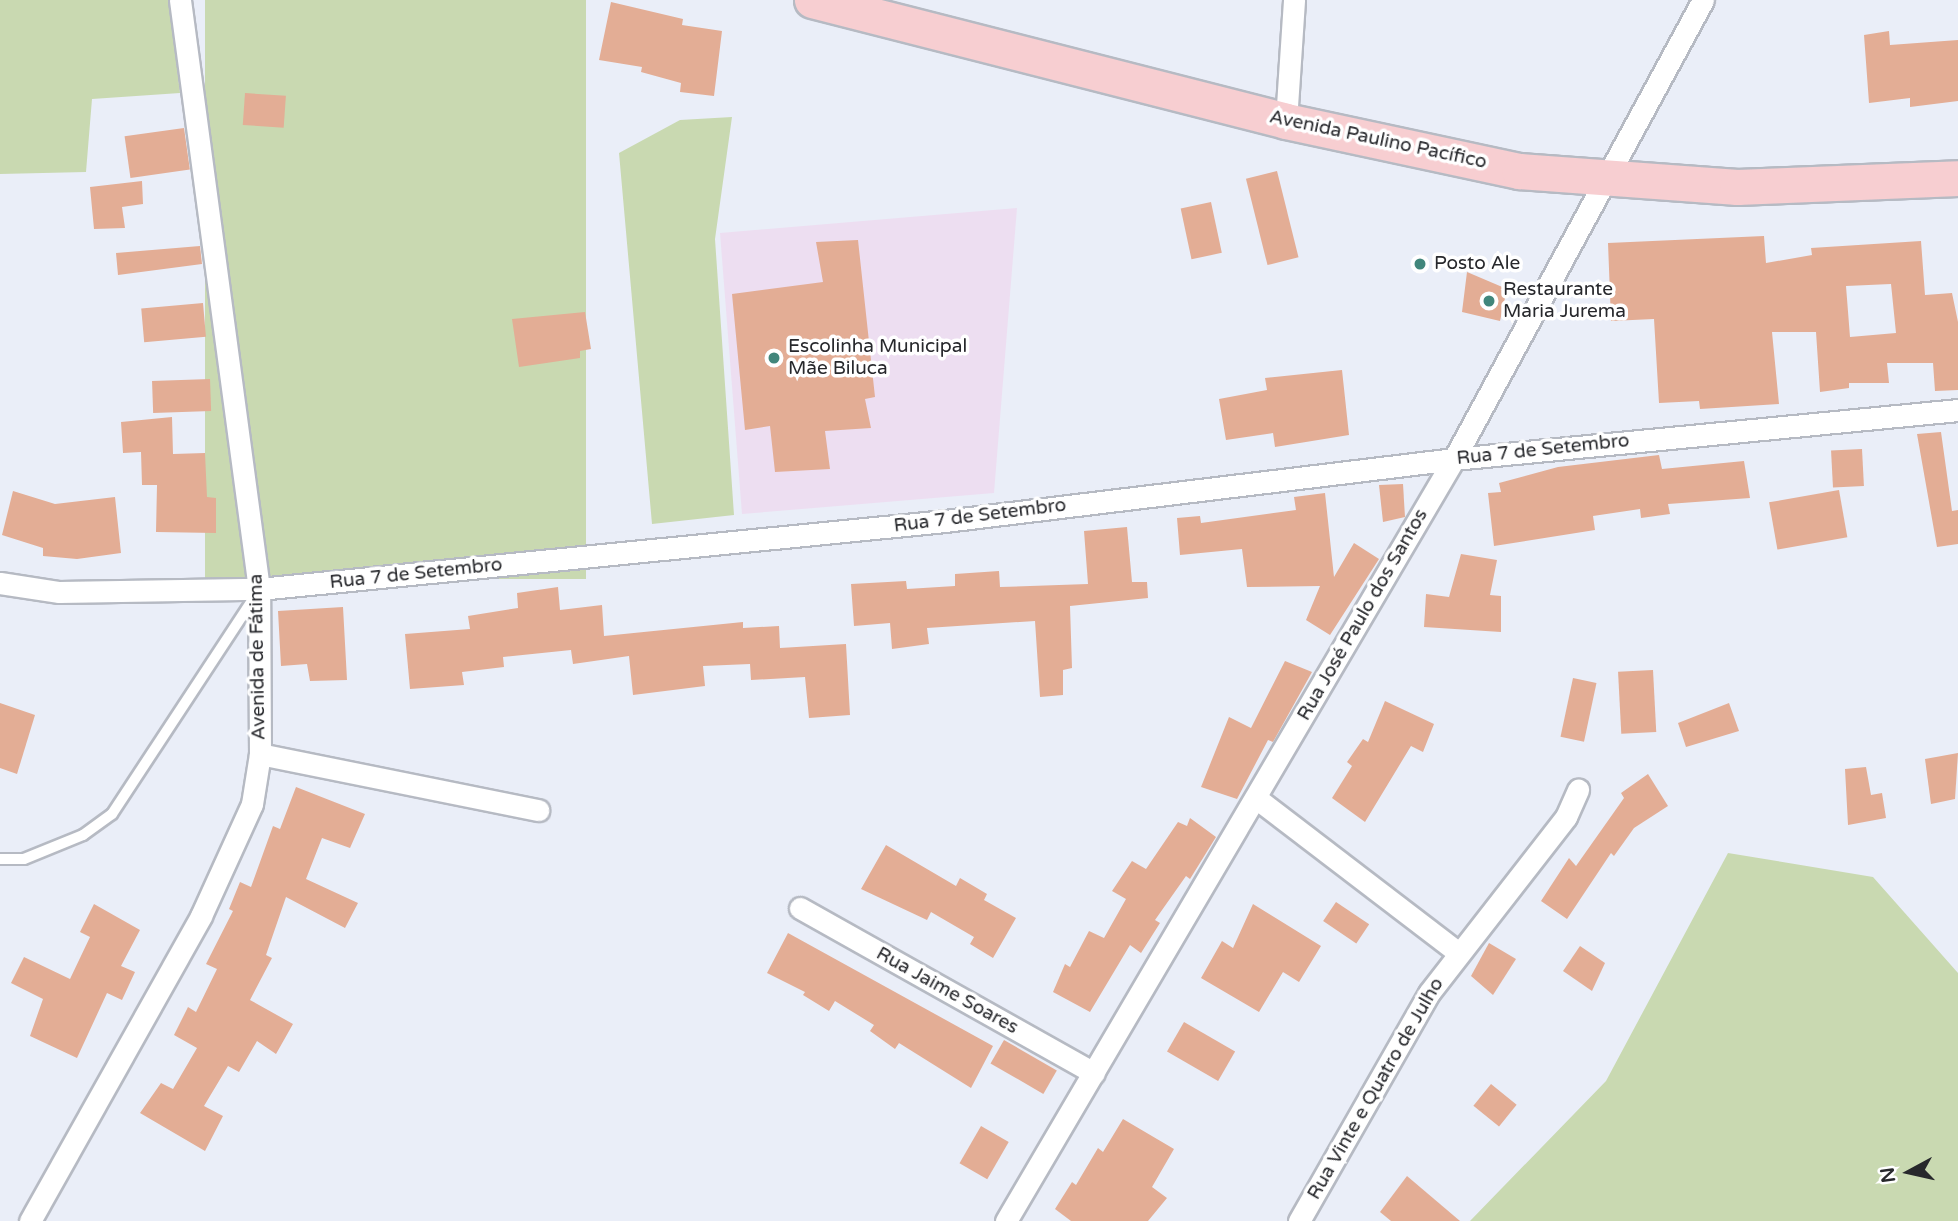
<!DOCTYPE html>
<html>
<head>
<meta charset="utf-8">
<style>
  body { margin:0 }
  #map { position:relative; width:1958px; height:1221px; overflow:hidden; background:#eaeef8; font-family:"Varela Round",sans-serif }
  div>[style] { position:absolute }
  .education>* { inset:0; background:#eddef1 }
  .green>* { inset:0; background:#c9d9b1; transform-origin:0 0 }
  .building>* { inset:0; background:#e3ad95; transform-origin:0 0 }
  .roads { filter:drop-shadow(2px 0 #b6bac3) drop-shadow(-2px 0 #b6bac3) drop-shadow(0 2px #b6bac3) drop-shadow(0 -2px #b6bac3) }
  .lane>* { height:10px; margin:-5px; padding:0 5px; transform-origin:5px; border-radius:5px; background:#fff }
  .street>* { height:21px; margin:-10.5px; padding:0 10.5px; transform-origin:10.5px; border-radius:10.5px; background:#fff }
  .primary>* { height:35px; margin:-17.5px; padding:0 17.5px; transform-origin:17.5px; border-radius:17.5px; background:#f7ced1 }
  .dots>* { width:19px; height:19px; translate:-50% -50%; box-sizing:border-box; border:4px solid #fff; border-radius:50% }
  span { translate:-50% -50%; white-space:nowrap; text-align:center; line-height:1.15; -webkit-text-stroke:7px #fff; paint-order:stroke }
  .street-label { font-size:19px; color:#27282c }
  .poi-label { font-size:19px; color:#27282c }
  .left { translate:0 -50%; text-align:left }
  .north { position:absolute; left:1874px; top:1137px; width:70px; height:70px; -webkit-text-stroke:5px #fff; paint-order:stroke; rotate:262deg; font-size:19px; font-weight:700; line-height:28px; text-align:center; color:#27282c }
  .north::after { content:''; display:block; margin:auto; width:24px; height:32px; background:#27282c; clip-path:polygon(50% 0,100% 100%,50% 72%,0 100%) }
</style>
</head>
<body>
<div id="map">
  <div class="education">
    <div style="clip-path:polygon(1017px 208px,994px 493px,742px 514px,720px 233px)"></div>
  </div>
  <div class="green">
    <div style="clip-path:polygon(0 0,169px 0,180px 93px,92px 99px,86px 172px,0 174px)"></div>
    <div style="left:205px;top:0;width:381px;height:579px"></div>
    <div style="clip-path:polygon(732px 117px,715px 239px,734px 515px,652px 524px,619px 153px,680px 120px)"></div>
    <div style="clip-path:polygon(1728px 853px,1873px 877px,1958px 973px,1958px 1221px,1470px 1221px,1606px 1081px)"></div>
  </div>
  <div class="building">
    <div style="clip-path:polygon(611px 2px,683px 19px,682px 25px,722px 31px,714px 96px,680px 92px,681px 83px,641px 72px,642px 67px,599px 60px)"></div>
    <div style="clip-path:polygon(1889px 31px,1890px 45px,1958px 40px,1958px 101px,1910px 107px,1910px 98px,1869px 103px,1864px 35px)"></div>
    <div style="left:245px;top:93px;width:41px;height:32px;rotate:4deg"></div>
    <div style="left:184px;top:128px;width:42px;height:60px;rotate:82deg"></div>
    <div style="left:1277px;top:171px;width:89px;height:32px;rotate:76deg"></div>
    <div style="clip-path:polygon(142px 181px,143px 204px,122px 207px,125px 228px,94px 229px,90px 187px)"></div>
    <div style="left:1211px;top:202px;width:52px;height:31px;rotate:78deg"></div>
    <div style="clip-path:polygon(evenodd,1764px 236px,1766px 263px,1812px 255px,1811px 248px,1921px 241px,1925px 295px,1952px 293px,1958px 322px,1958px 390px,1935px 391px,1933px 363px,1887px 363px,1889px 383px,1849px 383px,1849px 388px,1820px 392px,1816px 332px,1772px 332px,1779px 404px,1700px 409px,1699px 401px,1659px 403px,1654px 319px,1611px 321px,1608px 243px,1764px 236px,1891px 284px,1896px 333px,1850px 337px,1846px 286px,1891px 284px)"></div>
    <div style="clip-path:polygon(858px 240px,875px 397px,865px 399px,871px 428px,825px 431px,830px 469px,775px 472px,770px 426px,745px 430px,732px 294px,823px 282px,816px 242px)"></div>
    <div style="clip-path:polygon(200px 246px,202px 264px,118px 275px,116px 253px)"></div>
    <div style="clip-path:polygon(1467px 272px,1507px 289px,1500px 321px,1462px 312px)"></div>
    <div style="left:203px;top:303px;width:34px;height:62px;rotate:85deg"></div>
    <div style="clip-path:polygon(585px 312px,591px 349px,580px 351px,580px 358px,519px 367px,512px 319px)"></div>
    <div style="clip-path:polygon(1342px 370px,1349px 435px,1275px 447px,1273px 433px,1226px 440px,1219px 399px,1267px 390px,1265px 378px)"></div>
    <div style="left:210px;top:379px;width:32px;height:58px;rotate:88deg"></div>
    <div style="clip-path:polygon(172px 417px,173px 454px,205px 453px,207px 497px,216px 498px,216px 533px,156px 532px,157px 485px,142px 485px,141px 452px,123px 453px,121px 422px)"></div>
    <div style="clip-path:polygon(1941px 432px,1952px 511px,1958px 510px,1958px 544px,1937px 547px,1917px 434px)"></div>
    <div style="left:1862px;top:449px;width:37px;height:31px;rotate:87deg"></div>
    <div style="clip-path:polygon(1659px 455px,1662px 469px,1744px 461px,1750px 498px,1668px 504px,1670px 514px,1641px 518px,1640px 509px,1593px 516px,1595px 530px,1494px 546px,1488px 493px,1501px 492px,1499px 483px,1558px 467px)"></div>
    <div style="clip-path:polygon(1403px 484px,1405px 517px,1383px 522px,1379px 485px)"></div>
    <div style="left:1839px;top:490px;width:48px;height:71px;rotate:80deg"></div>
    <div style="clip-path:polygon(13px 491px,55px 504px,115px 497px,121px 553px,77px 559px,43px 556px,43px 548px,2px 535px)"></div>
    <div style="clip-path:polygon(1325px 493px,1334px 577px,1354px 543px,1379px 559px,1330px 635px,1306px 620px,1320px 586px,1247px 587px,1242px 549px,1180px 555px,1177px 518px,1200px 516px,1201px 523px,1296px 510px,1294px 497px)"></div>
    <div style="clip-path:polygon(1127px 527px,1132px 582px,1147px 582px,1148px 598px,1070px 606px,1072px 668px,1063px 670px,1063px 695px,1040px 697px,1035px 621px,927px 628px,929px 644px,892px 649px,890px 623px,854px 626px,851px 584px,906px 581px,907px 589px,955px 586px,955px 574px,999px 571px,1000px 587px,1088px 584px,1084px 531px)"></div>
    <div style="clip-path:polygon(1461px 554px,1497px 560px,1490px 595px,1501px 596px,1501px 632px,1424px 627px,1426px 594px,1449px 597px)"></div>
    <div style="clip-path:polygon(558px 587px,560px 610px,602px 605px,604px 636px,743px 622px,743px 628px,779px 626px,780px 648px,846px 644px,850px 715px,809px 718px,805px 677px,751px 680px,750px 664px,703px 666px,705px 686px,633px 695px,629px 656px,573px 664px,571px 650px,503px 657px,504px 667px,462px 672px,464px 685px,410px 689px,405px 634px,470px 629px,468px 616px,518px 608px,517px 593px)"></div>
    <div style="clip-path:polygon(343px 607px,347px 680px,310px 681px,307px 664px,281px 666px,278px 611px)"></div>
    <div style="clip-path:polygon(1285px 661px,1312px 672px,1273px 742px,1268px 740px,1237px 799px,1201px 787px,1229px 717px,1251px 728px)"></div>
    <div style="left:1653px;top:670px;width:62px;height:35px;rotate:87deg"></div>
    <div style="left:1573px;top:678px;width:24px;height:60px;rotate:12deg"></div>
    <div style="clip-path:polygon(1385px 701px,1434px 724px,1423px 752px,1411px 746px,1365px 822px,1332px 798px,1352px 766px,1347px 762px,1363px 739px,1368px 742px)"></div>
    <div style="clip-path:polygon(0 703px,35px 715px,17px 774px,0 768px)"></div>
    <div style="clip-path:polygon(1729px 703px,1739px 731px,1686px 747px,1678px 723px)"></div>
    <div style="clip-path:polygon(1958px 753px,1955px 799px,1931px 804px,1925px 759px)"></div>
    <div style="clip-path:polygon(1866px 767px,1871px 795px,1882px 793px,1886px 818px,1848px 825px,1845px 769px)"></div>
    <div style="clip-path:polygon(1648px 774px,1668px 806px,1634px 828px,1614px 856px,1611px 853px,1567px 919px,1541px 901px,1569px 858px,1576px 866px,1624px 798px,1621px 793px)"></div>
    <div style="clip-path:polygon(296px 787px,365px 814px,350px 848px,322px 838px,306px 879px,358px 903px,345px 928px,286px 897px,266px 955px,272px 958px,250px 1000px,293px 1024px,276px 1054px,257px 1041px,239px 1072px,228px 1066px,204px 1106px,223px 1116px,205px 1151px,140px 1113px,161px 1083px,173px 1089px,197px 1048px,174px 1035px,188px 1007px,196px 1012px,217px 969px,206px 964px,233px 911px,229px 909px,240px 882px,251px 887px,273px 826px,280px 829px)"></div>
    <div style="clip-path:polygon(1190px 818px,1216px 837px,1190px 879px,1186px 876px,1155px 920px,1160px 923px,1141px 953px,1130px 945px,1090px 1012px,1053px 992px,1065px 964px,1070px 967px,1089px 931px,1104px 938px,1126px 899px,1112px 891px,1132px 861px,1146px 869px,1178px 822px,1187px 826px)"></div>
    <div style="clip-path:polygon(886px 845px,956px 886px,960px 878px,987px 894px,984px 900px,1016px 918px,993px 958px,970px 944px,974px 937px,931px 912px,927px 920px,861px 889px)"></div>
    <div style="left:1336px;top:902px;width:40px;height:23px;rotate:34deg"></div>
    <div style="clip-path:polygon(94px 904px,140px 930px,121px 966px,135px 972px,122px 1000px,107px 993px,77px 1058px,30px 1036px,43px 999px,11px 983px,24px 957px,70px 979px,90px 937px,80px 932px)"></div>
    <div style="clip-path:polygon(1253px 904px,1321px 946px,1299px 982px,1283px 972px,1259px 1012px,1201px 978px,1222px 941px,1233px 948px)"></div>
    <div style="clip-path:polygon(788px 933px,993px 1046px,971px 1088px,899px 1043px,895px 1049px,870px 1031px,874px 1025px,835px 1001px,829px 1011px,803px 995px,805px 992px,767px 973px)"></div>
    <div style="clip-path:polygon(1489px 943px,1516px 959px,1493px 995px,1471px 976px)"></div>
    <div style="clip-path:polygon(1580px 946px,1605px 963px,1592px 991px,1563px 971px)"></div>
    <div style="left:1184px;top:1022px;width:59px;height:34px;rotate:30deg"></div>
    <div style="left:1004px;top:1040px;width:61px;height:27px;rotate:30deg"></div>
    <div style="left:1491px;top:1084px;width:33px;height:28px;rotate:39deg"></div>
    <div style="clip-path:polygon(1123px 1119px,1174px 1149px,1152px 1187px,1167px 1198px,1148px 1221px,1071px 1221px,1055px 1209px,1072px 1182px,1076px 1185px,1098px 1148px,1103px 1152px)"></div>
    <div style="left:981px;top:1126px;width:32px;height:43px;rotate:30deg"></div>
    <div style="clip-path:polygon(1407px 1176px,1460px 1221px,1391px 1221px,1380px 1212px)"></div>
  </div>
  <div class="roads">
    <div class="lane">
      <div style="left:0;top:859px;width:24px"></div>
      <div style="left:24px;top:859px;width:64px;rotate:-22.1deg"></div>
      <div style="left:83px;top:835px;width:36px;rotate:-36deg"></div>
      <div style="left:112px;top:814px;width:262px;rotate:-56.7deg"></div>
    </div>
    <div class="street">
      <div style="left:1286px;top:121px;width:121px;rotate:-86.2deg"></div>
      <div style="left:0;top:583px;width:60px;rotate:8.7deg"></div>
      <div style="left:59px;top:592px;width:200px;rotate:-0.9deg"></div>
      <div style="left:259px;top:589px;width:689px;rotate:-5.66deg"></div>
      <div style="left:945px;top:521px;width:513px;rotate:-6.94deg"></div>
      <div style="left:1454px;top:459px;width:506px;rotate:-5.55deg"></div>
      <div style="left:260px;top:754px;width:284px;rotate:11.4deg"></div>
      <div style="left:1256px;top:798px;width:255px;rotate:37.4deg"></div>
      <div style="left:800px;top:908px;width:337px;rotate:29.3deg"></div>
      <div style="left:30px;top:1221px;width:350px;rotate:-60.7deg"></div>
      <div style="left:201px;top:916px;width:123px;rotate:-65.5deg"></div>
      <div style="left:252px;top:804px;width:51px;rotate:-80.9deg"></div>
      <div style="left:260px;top:754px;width:165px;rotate:-90.3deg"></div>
      <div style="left:259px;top:589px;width:594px;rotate:-97.64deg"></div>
      <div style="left:1006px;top:1221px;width:884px;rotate:-59.55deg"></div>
      <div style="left:1454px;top:459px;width:522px;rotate:-61.52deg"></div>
      <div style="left:1299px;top:1221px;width:262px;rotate:-60.3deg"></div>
      <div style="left:1429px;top:993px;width:223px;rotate:-52.1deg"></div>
      <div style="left:1566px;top:817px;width:30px;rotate:-66deg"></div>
    </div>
    <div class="primary">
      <div style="left:812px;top:0;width:489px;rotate:14.3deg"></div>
      <div style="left:1286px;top:121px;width:238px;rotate:12.1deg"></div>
      <div style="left:1519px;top:171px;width:219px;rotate:4.2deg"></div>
      <div style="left:1737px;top:187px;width:221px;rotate:-2.3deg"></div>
    </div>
  </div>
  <div class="dots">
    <div style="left:1420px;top:264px;background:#41867b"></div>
    <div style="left:1489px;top:301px;background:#41867b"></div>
    <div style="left:774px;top:358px;background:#41867b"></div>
  </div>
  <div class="street-label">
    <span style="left:1378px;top:140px;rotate:12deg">Avenida Paulino Pacífico</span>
    <span style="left:1543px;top:450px;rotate:-6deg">Rua 7 de Setembro</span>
    <span style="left:980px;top:516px;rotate:-7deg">Rua 7 de Setembro</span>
    <span style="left:416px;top:574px;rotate:-6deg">Rua 7 de Setembro</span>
    <span style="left:1363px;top:615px;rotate:-60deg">Rua José Paulo dos Santos</span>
    <span style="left:258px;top:657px;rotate:-91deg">Avenida de Fátima</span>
    <span style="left:947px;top:991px;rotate:29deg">Rua Jaime Soares</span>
    <span style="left:1376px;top:1089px;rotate:-60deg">Rua Vinte e Quatro de Julho</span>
  </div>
  <div class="poi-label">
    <span class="left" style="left:1434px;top:264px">Posto Ale</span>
    <span class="left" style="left:1503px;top:301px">Restaurante<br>Maria Jurema</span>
    <span class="left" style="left:788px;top:358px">Escolinha Municipal<br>Mãe Biluca</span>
  </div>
  <div class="north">N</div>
</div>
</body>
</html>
